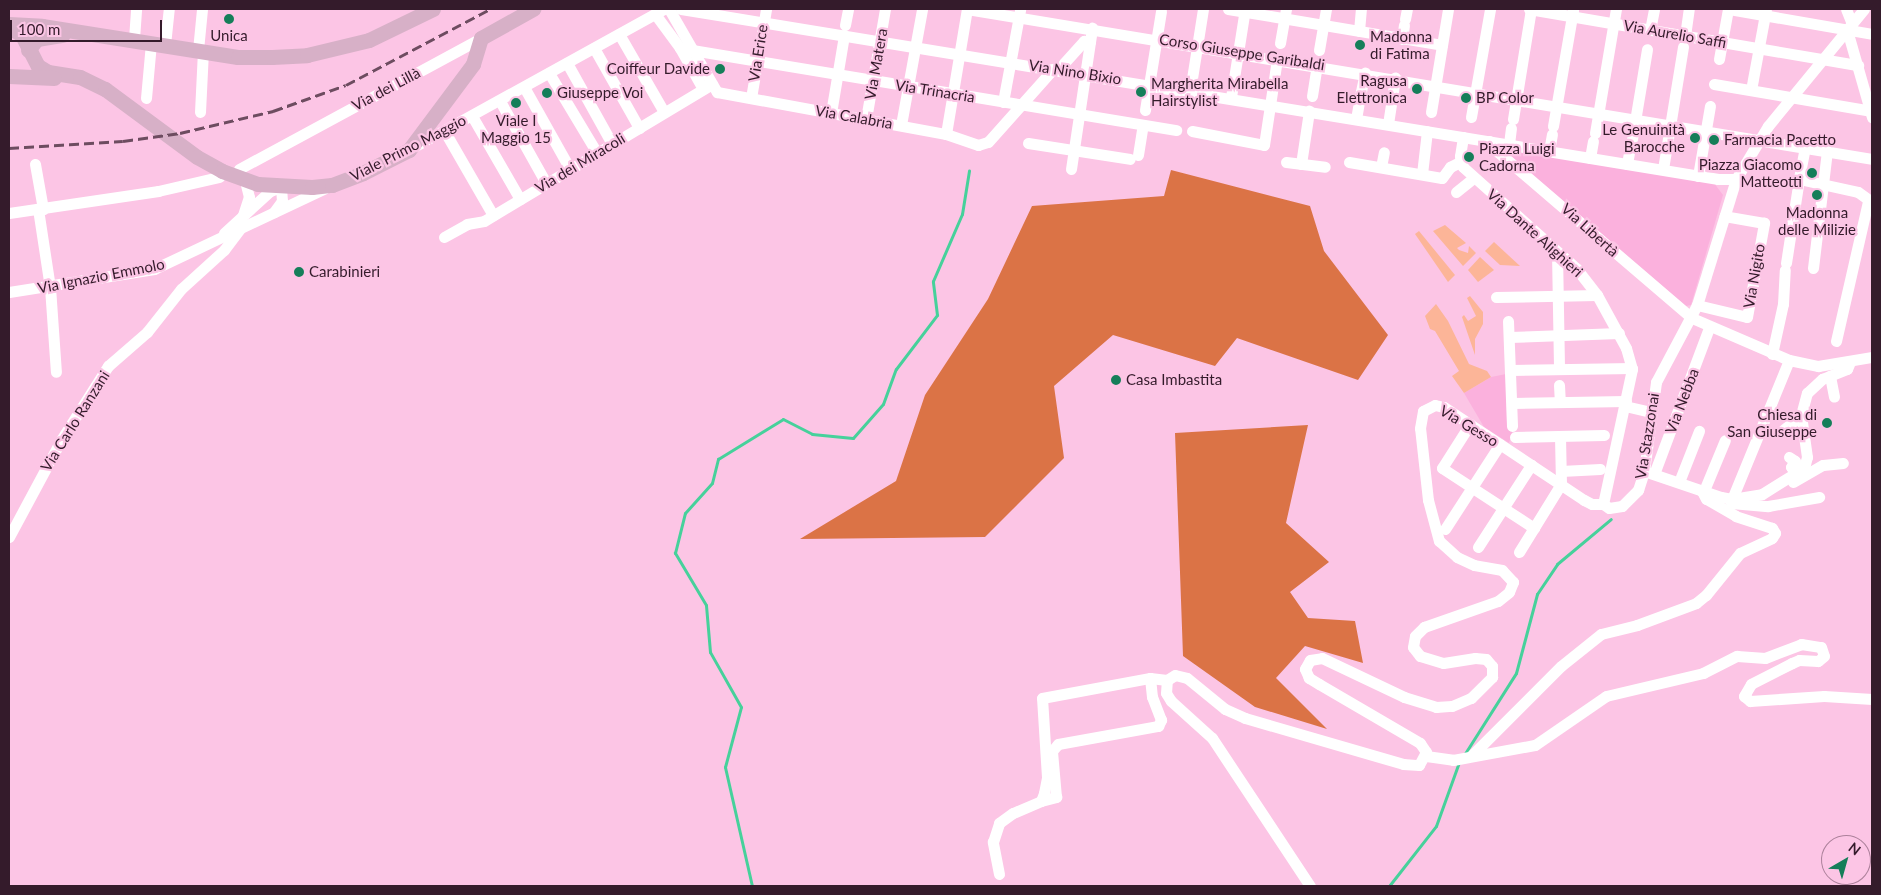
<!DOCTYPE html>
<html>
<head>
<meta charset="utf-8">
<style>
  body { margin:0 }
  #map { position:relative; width:1881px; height:895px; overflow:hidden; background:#fcc5e5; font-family:Lato,sans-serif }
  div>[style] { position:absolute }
  .built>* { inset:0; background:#fbb1dd }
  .green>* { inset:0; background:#fcb598 }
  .forest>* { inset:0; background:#db7346 }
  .stream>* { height:3px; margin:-1.5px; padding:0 1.5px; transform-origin:1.5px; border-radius:1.5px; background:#46d19b }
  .minor>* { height:11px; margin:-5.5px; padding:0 5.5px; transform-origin:5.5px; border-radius:5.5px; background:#fff }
  .major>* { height:15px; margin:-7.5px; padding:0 7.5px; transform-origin:7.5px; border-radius:7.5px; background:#d7b0c7 }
  .rail>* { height:3px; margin-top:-1.5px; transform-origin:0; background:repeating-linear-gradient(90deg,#6d4c60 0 10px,transparent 0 15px) }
  .dots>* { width:14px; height:14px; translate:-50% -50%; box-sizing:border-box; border:2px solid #fcc5e5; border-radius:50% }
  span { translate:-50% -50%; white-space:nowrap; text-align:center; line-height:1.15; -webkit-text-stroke:4.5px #fcc5e5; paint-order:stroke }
  .street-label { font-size:15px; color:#341b2b }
  .poi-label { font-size:15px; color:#341b2b }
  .left { translate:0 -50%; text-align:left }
  .right { translate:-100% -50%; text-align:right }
  .frame { position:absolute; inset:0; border:10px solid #341b2b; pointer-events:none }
  .north { position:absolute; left:1821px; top:835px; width:50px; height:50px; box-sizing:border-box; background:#fcc5e5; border:1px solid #ac819b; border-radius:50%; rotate:38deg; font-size:14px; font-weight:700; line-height:20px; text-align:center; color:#341b2b }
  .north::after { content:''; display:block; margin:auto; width:18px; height:22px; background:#157e59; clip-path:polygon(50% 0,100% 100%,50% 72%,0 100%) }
  .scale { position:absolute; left:10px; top:20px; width:152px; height:22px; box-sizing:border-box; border:2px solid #341b2b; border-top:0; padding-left:6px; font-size:15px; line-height:18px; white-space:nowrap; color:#341b2b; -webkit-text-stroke:4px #fcc5e5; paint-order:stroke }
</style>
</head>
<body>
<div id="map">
  <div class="built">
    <div style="clip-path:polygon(1517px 151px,1714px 183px,1723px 195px,1691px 305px,1686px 306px,1511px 156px)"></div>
    <div style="clip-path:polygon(1506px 374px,1507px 428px,1513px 429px,1509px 443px,1484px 427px,1464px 393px,1491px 377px)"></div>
  </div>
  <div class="green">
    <div style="clip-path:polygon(1445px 225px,1466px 243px,1457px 248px,1459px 250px,1468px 253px,1469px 246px,1476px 253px,1463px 266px,1433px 231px)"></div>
    <div style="clip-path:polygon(1419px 231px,1455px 275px,1448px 282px,1415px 234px)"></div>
    <div style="clip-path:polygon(1494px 242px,1520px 266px,1500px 265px,1485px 251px)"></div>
    <div style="clip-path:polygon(1480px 257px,1494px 270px,1478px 282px,1468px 270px)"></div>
    <div style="clip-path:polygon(1470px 296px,1483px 312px,1483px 324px,1475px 339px,1475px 355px,1462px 317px,1464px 315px,1468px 321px,1476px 316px,1467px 298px)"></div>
    <div style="clip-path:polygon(1436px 304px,1448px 321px,1469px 364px,1487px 371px,1491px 377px,1464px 393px,1452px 376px,1459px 371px,1435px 331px,1430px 329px,1425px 316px)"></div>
  </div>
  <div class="forest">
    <div style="clip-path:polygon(1171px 170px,1310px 206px,1324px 251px,1388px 335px,1358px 380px,1237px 338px,1215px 366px,1113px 335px,1054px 386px,1064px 458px,985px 537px,800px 539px,896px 481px,925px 395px,988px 299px,1032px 206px,1164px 196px)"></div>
    <div style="clip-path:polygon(1308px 425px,1286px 523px,1329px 562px,1290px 592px,1308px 618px,1355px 621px,1363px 663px,1305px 646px,1276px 678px,1327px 729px,1255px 707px,1183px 656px,1175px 433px)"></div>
  </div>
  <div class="stream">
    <div style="left:1464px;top:755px;width:97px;rotate:-57.6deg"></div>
    <div style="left:1516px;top:673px;width:82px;rotate:-75.1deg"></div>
    <div style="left:1537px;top:594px;width:36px;rotate:-56deg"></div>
    <div style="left:1557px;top:564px;width:70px;rotate:-39.8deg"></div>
    <div style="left:752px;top:886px;width:122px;rotate:-102.8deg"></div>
    <div style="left:725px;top:767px;width:62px;rotate:-75.1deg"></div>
    <div style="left:741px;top:707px;width:63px;rotate:-119.4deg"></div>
    <div style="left:710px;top:652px;width:47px;rotate:-94.9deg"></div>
    <div style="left:706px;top:605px;width:61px;rotate:-120.8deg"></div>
    <div style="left:675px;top:553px;width:41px;rotate:-76deg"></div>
    <div style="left:685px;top:513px;width:40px;rotate:-48deg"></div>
    <div style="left:712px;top:483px;width:25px;rotate:-76deg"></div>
    <div style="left:718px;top:459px;width:76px;rotate:-31.6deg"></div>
    <div style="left:783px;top:419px;width:33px;rotate:27deg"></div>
    <div style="left:812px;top:434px;width:41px;rotate:5.6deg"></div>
    <div style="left:853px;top:438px;width:45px;rotate:-48.6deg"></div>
    <div style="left:883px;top:404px;width:37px;rotate:-70deg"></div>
    <div style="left:896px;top:369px;width:68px;rotate:-52.8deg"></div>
    <div style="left:937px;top:315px;width:34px;rotate:-97deg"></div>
    <div style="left:933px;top:281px;width:73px;rotate:-66.6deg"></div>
    <div style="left:962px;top:214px;width:44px;rotate:-80.8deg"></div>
    <div style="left:1389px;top:886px;width:76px;rotate:-51.9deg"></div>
    <div style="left:1436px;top:826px;width:68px;rotate:-70.2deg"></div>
  </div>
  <div class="minor">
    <div style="left:669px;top:9px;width:96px;rotate:60deg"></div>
    <div style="left:717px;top:92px;width:233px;rotate:10.4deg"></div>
    <div style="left:946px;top:134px;width:34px;rotate:19deg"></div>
    <div style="left:978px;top:145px;width:10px;rotate:-17deg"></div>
    <div style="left:988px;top:142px;width:98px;rotate:-48.3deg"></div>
    <div style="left:681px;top:9px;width:1051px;rotate:9.31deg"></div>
    <div style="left:1718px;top:179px;width:18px"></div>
    <div style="left:1228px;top:9px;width:217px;rotate:9.5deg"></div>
    <div style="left:1529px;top:9px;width:334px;rotate:9.7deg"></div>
    <div style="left:1729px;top:9px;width:145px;rotate:9.9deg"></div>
    <div style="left:1846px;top:9px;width:16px;rotate:68deg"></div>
    <div style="left:655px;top:14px;width:42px;rotate:53.7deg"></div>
    <div style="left:680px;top:48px;width:47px;rotate:60.7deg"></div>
    <div style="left:1405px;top:19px;width:10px;rotate:-79deg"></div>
    <div style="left:845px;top:25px;width:16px;rotate:-79deg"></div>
    <div style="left:1650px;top:30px;width:21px;rotate:-79deg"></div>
    <div style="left:1847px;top:30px;width:91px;rotate:74deg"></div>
    <div style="left:1359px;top:31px;width:22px;rotate:-85deg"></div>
    <div style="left:619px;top:34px;width:90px;rotate:60deg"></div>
    <div style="left:1685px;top:36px;width:27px;rotate:-82deg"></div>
    <div style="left:134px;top:39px;width:30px;rotate:-86deg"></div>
    <div style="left:1402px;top:39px;width:14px;rotate:-82deg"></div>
    <div style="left:1280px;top:43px;width:35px;rotate:-80deg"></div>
    <div style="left:165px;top:45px;width:36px;rotate:-84deg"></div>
    <div style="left:594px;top:48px;width:92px;rotate:60.6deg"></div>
    <div style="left:680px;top:48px;width:503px;rotate:9.39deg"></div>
    <div style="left:198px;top:50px;width:41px;rotate:-84.4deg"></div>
    <div style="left:1319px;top:50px;width:42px;rotate:-80.3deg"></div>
    <div style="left:1719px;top:59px;width:51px;rotate:-79.8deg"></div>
    <div style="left:567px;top:63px;width:93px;rotate:60.9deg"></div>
    <div style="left:1062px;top:71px;width:8px;rotate:-76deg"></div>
    <div style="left:1064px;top:63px;width:30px;rotate:-48deg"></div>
    <div style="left:1084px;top:41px;width:6px;rotate:9deg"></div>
    <div style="left:549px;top:73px;width:93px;rotate:59deg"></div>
    <div style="left:1714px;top:84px;width:160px;rotate:9.7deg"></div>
    <div style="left:524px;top:87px;width:94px;rotate:60.7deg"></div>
    <div style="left:1751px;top:90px;width:82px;rotate:-79.5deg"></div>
    <div style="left:1190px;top:91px;width:83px;rotate:-81deg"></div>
    <div style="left:1312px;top:96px;width:32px;rotate:-81deg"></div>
    <div style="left:1360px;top:96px;width:24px;rotate:-78deg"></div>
    <div style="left:1231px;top:97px;width:89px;rotate:-81deg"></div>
    <div style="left:146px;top:98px;width:55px;rotate:-84.8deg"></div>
    <div style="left:751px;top:98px;width:90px;rotate:-80.4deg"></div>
    <div style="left:500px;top:101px;width:94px;rotate:60.7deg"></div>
    <div style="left:1003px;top:102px;width:94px;rotate:-79.5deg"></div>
    <div style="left:1145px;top:110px;width:100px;rotate:-80.8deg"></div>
    <div style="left:200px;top:112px;width:61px;rotate:-87.2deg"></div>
    <div style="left:1431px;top:112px;width:104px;rotate:-80.6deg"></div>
    <div style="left:831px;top:113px;width:79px;rotate:-80.5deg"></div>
    <div style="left:472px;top:116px;width:96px;rotate:60deg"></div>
    <div style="left:1471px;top:117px;width:110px;rotate:-80deg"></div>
    <div style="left:866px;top:119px;width:112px;rotate:-80.2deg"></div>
    <div style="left:1356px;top:119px;width:17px;rotate:-80deg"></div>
    <div style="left:1513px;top:119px;width:111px;rotate:-80.7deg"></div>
    <div style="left:1388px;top:124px;width:47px;rotate:-81.3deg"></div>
    <div style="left:901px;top:125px;width:118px;rotate:-79.7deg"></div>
    <div style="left:1553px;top:126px;width:118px;rotate:-80.2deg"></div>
    <div style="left:1192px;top:131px;width:73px;rotate:11deg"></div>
    <div style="left:1264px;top:145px;width:87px;rotate:-81.4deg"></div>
    <div style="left:445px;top:132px;width:96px;rotate:60deg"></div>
    <div style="left:1595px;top:133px;width:126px;rotate:-80.4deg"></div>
    <div style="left:946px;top:134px;width:127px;rotate:-80.5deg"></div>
    <div style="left:967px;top:9px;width:917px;rotate:9.41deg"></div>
    <div style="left:1463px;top:137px;width:19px;rotate:99deg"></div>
    <div style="left:1460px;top:156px;width:11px;rotate:75deg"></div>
    <div style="left:1463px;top:167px;width:152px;rotate:41.8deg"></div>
    <div style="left:1576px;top:268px;width:34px;rotate:52deg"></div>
    <div style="left:1597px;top:295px;width:60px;rotate:61.3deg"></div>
    <div style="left:1626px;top:348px;width:22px;rotate:74deg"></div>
    <div style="left:1632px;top:369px;width:138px;rotate:102.1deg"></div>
    <div style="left:1632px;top:139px;width:91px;rotate:-80.5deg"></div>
    <div style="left:1489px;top:141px;width:14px;rotate:51deg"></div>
    <div style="left:1498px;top:152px;width:255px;rotate:40.6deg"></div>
    <div style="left:1692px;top:318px;width:106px;rotate:23.4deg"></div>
    <div style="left:1789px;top:360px;width:30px;rotate:12deg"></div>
    <div style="left:1818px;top:366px;width:55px;rotate:-9.5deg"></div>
    <div style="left:1028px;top:143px;width:103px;rotate:8.9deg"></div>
    <div style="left:1509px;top:144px;width:16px;rotate:-83deg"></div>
    <div style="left:1805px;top:147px;width:33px;rotate:101deg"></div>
    <div style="left:1799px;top:179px;width:60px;rotate:12.4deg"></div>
    <div style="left:1858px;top:192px;width:17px;rotate:36deg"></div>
    <div style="left:410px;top:149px;width:290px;rotate:-28.9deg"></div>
    <div style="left:1549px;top:151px;width:17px;rotate:-80deg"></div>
    <div style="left:1138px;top:155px;width:30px;rotate:-81deg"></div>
    <div style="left:1590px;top:158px;width:17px;rotate:-80deg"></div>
    <div style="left:1286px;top:162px;width:39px;rotate:7deg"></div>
    <div style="left:1349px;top:162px;width:94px;rotate:9.8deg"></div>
    <div style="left:1442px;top:178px;width:14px;rotate:-54deg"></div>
    <div style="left:1450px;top:167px;width:11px;rotate:-27deg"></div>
    <div style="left:35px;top:164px;width:46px;rotate:79.9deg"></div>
    <div style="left:1301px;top:164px;width:54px;rotate:-81.4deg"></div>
    <div style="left:1627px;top:164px;width:17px;rotate:-80deg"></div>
    <div style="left:1381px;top:167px;width:15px;rotate:-79deg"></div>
    <div style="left:239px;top:169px;width:275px;rotate:-28.4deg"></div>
    <div style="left:1071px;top:169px;width:143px;rotate:-81.5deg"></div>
    <div style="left:1663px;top:169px;width:124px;rotate:-80.7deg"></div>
    <div style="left:1422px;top:174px;width:43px;rotate:-83.4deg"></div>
    <div style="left:1698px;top:176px;width:71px;rotate:-80.3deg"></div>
    <div style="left:1456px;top:192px;width:22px;rotate:-39deg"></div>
    <div style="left:38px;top:209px;width:79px;rotate:81.3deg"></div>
    <div style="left:50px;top:287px;width:85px;rotate:86deg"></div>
    <div style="left:9px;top:213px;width:151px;rotate:-8.4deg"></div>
    <div style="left:158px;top:191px;width:63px;rotate:-12.9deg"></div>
    <div style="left:243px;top:215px;width:19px;rotate:-72deg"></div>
    <div style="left:249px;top:197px;width:16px;rotate:-104deg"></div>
    <div style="left:224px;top:233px;width:62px;rotate:-42.4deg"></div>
    <div style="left:270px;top:191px;width:12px;rotate:-20deg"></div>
    <div style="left:281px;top:187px;width:14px;rotate:86deg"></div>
    <div style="left:282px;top:201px;width:14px;rotate:126deg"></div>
    <div style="left:444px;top:237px;width:26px;rotate:-29deg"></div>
    <div style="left:467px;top:224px;width:17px;rotate:-10deg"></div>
    <div style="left:484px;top:221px;width:266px;rotate:-31deg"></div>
    <div style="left:1557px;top:252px;width:117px;rotate:89deg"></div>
    <div style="left:1786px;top:263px;width:85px;rotate:-81.2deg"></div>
    <div style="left:1813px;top:268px;width:118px;rotate:-83.2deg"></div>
    <div style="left:9px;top:292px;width:147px;rotate:-9deg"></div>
    <div style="left:154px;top:269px;width:189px;rotate:-25.3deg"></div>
    <div style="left:1496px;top:297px;width:101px;rotate:-1.1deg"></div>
    <div style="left:1697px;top:305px;width:51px;rotate:13.5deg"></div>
    <div style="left:1747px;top:317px;width:96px;rotate:-79.7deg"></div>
    <div style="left:1764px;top:223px;width:40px;rotate:-170deg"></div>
    <div style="left:1508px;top:321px;width:105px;rotate:87.8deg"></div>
    <div style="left:1509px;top:337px;width:110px;rotate:-2.1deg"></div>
    <div style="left:1836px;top:341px;width:144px;rotate:-77.1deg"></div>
    <div style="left:1772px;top:354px;width:51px;rotate:-77.6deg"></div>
    <div style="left:1783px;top:304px;width:34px;rotate:-87deg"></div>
    <div style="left:1511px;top:370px;width:121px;rotate:-0.9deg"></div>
    <div style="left:1830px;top:376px;width:21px;rotate:79deg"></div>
    <div style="left:1559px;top:385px;width:17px;rotate:87deg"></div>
    <div style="left:1512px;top:403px;width:114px;rotate:-1deg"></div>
    <div style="left:1625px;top:406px;width:26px;rotate:13deg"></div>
    <div style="left:1470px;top:424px;width:52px;rotate:122.5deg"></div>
    <div style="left:1442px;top:468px;width:110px;rotate:33.1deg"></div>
    <div style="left:1782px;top:431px;width:25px;rotate:-40deg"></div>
    <div style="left:1515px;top:437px;width:89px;rotate:-1.3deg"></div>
    <div style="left:1789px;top:457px;width:7px;rotate:34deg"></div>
    <div style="left:1795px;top:461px;width:7px;rotate:124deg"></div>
    <div style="left:1791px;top:467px;width:8px;rotate:50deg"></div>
    <div style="left:1561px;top:471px;width:39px;rotate:-3deg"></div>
    <div style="left:1644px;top:471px;width:81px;rotate:18.7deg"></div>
    <div style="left:1721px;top:497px;width:11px;rotate:10deg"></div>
    <div style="left:1732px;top:499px;width:30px;rotate:-9deg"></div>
    <div style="left:1762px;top:494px;width:40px;rotate:-32deg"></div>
    <div style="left:1796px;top:473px;width:13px;rotate:-45deg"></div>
    <div style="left:1805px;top:464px;width:7px;rotate:-74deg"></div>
    <div style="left:1807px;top:457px;width:42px;rotate:-98.1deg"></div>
    <div style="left:1801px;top:415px;width:23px;rotate:-75deg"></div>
    <div style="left:1807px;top:393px;width:21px;rotate:-43deg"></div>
    <div style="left:1822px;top:379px;width:27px;rotate:-22deg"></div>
    <div style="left:1847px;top:369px;width:8px;rotate:-67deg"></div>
    <div style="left:1654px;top:474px;width:156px;rotate:-69.4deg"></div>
    <div style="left:1679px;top:482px;width:55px;rotate:-68.6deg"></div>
    <div style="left:1793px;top:482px;width:34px;rotate:-30deg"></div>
    <div style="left:1823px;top:465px;width:20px;rotate:-6deg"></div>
    <div style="left:1703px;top:493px;width:57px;rotate:-67.5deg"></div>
    <div style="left:1732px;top:499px;width:150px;rotate:-67.7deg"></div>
    <div style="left:1731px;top:503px;width:37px;rotate:5deg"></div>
    <div style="left:1768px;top:506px;width:52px;rotate:-10deg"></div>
    <div style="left:1603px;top:504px;width:7px;rotate:34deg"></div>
    <div style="left:1609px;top:508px;width:13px;rotate:-9deg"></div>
    <div style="left:1622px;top:506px;width:23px;rotate:-45deg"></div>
    <div style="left:1638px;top:490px;width:20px;rotate:-72deg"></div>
    <div style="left:1644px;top:471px;width:90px;rotate:-82.3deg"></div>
    <div style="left:1656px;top:382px;width:87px;rotate:-62deg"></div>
    <div style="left:1697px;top:305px;width:132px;rotate:-72.8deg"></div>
    <div style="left:1736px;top:179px;width:62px;rotate:-58.9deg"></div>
    <div style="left:1768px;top:126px;width:151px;rotate:-50.6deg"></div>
    <div style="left:1445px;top:529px;width:101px;rotate:-57.1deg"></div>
    <div style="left:9px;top:537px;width:110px;rotate:-61.8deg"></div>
    <div style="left:61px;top:440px;width:88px;rotate:-57.6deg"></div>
    <div style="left:108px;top:366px;width:52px;rotate:-41.1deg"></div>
    <div style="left:147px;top:332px;width:55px;rotate:-51.7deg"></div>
    <div style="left:181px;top:289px;width:58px;rotate:-42.2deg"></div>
    <div style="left:224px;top:250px;width:26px;rotate:-53deg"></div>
    <div style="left:1478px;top:547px;width:98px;rotate:-57.1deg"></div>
    <div style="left:1519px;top:552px;width:80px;rotate:-58.3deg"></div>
    <div style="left:1561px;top:484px;width:48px;rotate:-91.2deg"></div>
    <div style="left:1426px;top:756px;width:27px;rotate:8deg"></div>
    <div style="left:1453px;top:760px;width:83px;rotate:-10.4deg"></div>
    <div style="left:1535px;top:745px;width:86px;rotate:-34.6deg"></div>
    <div style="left:1606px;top:696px;width:100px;rotate:-13.3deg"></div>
    <div style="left:1703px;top:673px;width:38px;rotate:-27deg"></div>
    <div style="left:1737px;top:656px;width:28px;rotate:4deg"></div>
    <div style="left:1765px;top:658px;width:39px;rotate:-21deg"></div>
    <div style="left:1801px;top:644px;width:20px;rotate:9deg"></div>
    <div style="left:1821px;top:647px;width:9px;rotate:72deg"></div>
    <div style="left:1824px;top:656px;width:8px;rotate:140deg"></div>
    <div style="left:1818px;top:661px;width:19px;rotate:-177deg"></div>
    <div style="left:1799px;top:660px;width:8px;rotate:157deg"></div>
    <div style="left:1792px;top:663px;width:46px;rotate:152.9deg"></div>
    <div style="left:1751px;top:684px;width:14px;rotate:120deg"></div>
    <div style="left:1744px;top:696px;width:8px;rotate:40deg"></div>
    <div style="left:1750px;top:701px;width:74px;rotate:-3.9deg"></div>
    <div style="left:1824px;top:696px;width:48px;rotate:3.6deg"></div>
    <div style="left:1471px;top:756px;width:127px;rotate:-45deg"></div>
    <div style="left:1561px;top:666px;width:51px;rotate:-38.7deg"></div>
    <div style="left:1601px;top:634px;width:37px;rotate:-14deg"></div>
    <div style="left:1637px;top:625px;width:63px;rotate:-20.4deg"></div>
    <div style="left:1696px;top:603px;width:13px;rotate:-39deg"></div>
    <div style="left:1706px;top:595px;width:54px;rotate:-51deg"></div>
    <div style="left:1740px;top:553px;width:35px;rotate:-25deg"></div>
    <div style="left:1772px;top:538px;width:6px;rotate:-59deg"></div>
    <div style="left:1775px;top:533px;width:6px;rotate:-121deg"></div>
    <div style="left:1772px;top:528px;width:38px;rotate:-162deg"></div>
    <div style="left:1736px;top:516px;width:34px;rotate:-150deg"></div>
    <div style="left:1706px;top:499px;width:7px;rotate:-117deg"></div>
    <div style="left:1041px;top:801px;width:16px;rotate:-15deg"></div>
    <div style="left:1056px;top:797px;width:46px;rotate:-95deg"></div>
    <div style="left:1052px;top:751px;width:9px;rotate:-49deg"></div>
    <div style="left:1058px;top:744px;width:102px;rotate:-10.2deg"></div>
    <div style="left:1158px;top:726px;width:7px;rotate:-63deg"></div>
    <div style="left:1161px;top:720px;width:25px;rotate:-111deg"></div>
    <div style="left:1152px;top:697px;width:19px;rotate:-96deg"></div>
    <div style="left:999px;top:874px;width:33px;rotate:-101deg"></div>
    <div style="left:993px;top:842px;width:20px;rotate:-72deg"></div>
    <div style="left:999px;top:823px;width:17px;rotate:-36deg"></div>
    <div style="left:1013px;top:813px;width:30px;rotate:-23deg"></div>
    <div style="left:1041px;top:801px;width:9px;rotate:-69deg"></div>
    <div style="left:1044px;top:793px;width:16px;rotate:-79deg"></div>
    <div style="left:1047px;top:777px;width:79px;rotate:-93.6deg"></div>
    <div style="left:1042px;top:698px;width:110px;rotate:-10.5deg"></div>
    <div style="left:1150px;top:678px;width:17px;rotate:7deg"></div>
    <div style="left:1310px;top:886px;width:178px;rotate:-123.5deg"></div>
    <div style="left:1212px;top:738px;width:55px;rotate:-137.9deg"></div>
    <div style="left:1171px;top:701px;width:9px;rotate:-122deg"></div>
    <div style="left:1166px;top:693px;width:13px;rotate:-86deg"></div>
    <div style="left:1167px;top:680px;width:9px;rotate:-32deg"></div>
    <div style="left:1175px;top:675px;width:12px;rotate:14deg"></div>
    <div style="left:1187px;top:678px;width:49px;rotate:39.2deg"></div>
    <div style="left:1225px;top:709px;width:22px;rotate:24deg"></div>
    <div style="left:1245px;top:718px;width:165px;rotate:16.2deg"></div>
    <div style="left:1403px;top:764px;width:16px;rotate:4deg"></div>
    <div style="left:1419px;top:765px;width:15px;rotate:-62deg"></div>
    <div style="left:1426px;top:752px;width:11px;rotate:-124deg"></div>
    <div style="left:1420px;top:743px;width:117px;rotate:-149.7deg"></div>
    <div style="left:1319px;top:684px;width:12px;rotate:-149deg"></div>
    <div style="left:1309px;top:678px;width:10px;rotate:-114deg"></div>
    <div style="left:1305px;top:669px;width:10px;rotate:-61deg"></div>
    <div style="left:1310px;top:660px;width:12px;rotate:-9deg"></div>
    <div style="left:1322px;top:658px;width:91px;rotate:25.4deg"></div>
    <div style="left:1404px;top:697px;width:34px;rotate:17deg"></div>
    <div style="left:1436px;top:707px;width:16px;rotate:-4deg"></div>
    <div style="left:1452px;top:706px;width:21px;rotate:-23deg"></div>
    <div style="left:1471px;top:698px;width:30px;rotate:-45deg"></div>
    <div style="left:1492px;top:677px;width:11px;rotate:-90deg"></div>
    <div style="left:1492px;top:666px;width:9px;rotate:-131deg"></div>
    <div style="left:1486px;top:659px;width:11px;rotate:-175deg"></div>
    <div style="left:1475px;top:658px;width:32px;rotate:171deg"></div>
    <div style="left:1443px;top:663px;width:24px;rotate:-163deg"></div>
    <div style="left:1420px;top:656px;width:11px;rotate:-128deg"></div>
    <div style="left:1413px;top:647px;width:11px;rotate:-80deg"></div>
    <div style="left:1415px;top:636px;width:13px;rotate:-45deg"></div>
    <div style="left:1424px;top:627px;width:78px;rotate:-19.4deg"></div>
    <div style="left:1498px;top:601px;width:14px;rotate:-39deg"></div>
    <div style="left:1509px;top:592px;width:11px;rotate:-68deg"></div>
    <div style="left:1513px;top:582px;width:16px;rotate:-133deg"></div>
    <div style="left:1502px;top:570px;width:28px;rotate:-170deg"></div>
    <div style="left:1474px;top:565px;width:19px;rotate:-155deg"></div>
    <div style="left:1457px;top:557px;width:24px;rotate:-138deg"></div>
    <div style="left:1439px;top:541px;width:42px;rotate:-105deg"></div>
    <div style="left:1428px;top:500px;width:72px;rotate:-96.3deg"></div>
    <div style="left:1420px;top:428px;width:17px;rotate:-80deg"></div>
    <div style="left:1423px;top:411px;width:13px;rotate:-27deg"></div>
    <div style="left:1435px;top:405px;width:9px;rotate:13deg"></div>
    <div style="left:1444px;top:407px;width:168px;rotate:33.6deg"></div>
    <div style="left:1584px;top:500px;width:9px;rotate:27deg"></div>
    <div style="left:1592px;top:504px;width:11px"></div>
  </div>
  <div class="major">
    <div style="left:9px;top:24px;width:33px;rotate:3deg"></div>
    <div style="left:42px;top:26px;width:198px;rotate:9deg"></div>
    <div style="left:238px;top:57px;width:34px"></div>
    <div style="left:272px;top:57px;width:35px;rotate:-3deg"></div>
    <div style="left:307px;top:55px;width:64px;rotate:-13.6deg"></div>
    <div style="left:369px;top:40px;width:71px;rotate:-25.8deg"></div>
    <div style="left:9px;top:27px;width:15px;rotate:32deg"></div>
    <div style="left:22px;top:35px;width:35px;rotate:63deg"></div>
    <div style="left:38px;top:66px;width:12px;rotate:31deg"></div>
    <div style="left:48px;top:72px;width:32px;rotate:9deg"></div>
    <div style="left:80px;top:77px;width:28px;rotate:26deg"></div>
    <div style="left:105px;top:89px;width:114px;rotate:36.5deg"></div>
    <div style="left:197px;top:157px;width:29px;rotate:29deg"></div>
    <div style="left:222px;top:171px;width:38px;rotate:20deg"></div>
    <div style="left:258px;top:184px;width:54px;rotate:3.2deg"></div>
    <div style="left:312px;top:187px;width:20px;rotate:-6deg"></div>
    <div style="left:332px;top:185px;width:33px;rotate:-21deg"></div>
    <div style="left:363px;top:173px;width:51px;rotate:-26.6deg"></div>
    <div style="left:409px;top:150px;width:107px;rotate:-53.3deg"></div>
    <div style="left:473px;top:64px;width:27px;rotate:-73deg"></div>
    <div style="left:481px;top:38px;width:60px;rotate:-29.1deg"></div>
    <div style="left:28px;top:50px;width:14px;rotate:-51deg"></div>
    <div style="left:37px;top:39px;width:26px;rotate:-9deg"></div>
    <div style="left:9px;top:76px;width:45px;rotate:2.5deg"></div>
  </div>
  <div class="rail">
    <div style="left:9px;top:148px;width:114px;rotate:-3.5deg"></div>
    <div style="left:123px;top:141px;width:58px;rotate:-8deg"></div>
    <div style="left:180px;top:133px;width:96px;rotate:-13.3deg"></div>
    <div style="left:273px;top:111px;width:77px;rotate:-19.6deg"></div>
    <div style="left:346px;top:85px;width:163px;rotate:-27.8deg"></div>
  </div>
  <div class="dots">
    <div style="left:229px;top:19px;background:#157e59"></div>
    <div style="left:1360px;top:45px;background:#157e59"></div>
    <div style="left:720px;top:69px;background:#157e59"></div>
    <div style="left:1417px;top:89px;background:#157e59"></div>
    <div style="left:1141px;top:92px;background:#157e59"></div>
    <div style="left:547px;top:93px;background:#157e59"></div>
    <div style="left:1466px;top:98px;background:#157e59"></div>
    <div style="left:516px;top:103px;background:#157e59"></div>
    <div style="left:1695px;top:138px;background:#157e59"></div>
    <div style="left:1714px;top:140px;background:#157e59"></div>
    <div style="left:1469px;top:157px;background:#157e59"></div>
    <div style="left:1812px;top:173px;background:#157e59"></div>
    <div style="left:1817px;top:195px;background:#157e59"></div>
    <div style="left:299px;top:272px;background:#157e59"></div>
    <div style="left:1116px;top:380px;background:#157e59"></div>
    <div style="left:1827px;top:423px;background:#157e59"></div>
  </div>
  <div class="street-label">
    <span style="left:1675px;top:34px;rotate:10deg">Via Aurelio Saffi</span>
    <span style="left:1242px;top:52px;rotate:9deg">Corso Giuseppe Garibaldi</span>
    <span style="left:758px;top:53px;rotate:-81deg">Via Erice</span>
    <span style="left:876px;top:64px;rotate:-80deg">Via Matera</span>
    <span style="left:1075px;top:72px;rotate:9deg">Via Nino Bixio</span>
    <span style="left:386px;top:89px;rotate:-28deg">Via dei Lillà</span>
    <span style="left:935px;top:91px;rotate:9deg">Via Trinacria</span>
    <span style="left:854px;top:117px;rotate:10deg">Via Calabria</span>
    <span style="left:408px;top:148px;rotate:-27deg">Viale Primo Maggio</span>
    <span style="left:580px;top:163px;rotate:-31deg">Via dei Miracoli</span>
    <span style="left:1590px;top:230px;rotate:42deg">Via Libertà</span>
    <span style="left:1535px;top:233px;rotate:42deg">Via Dante Alighieri</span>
    <span style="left:101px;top:276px;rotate:-11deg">Via Ignazio Emmolo</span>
    <span style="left:1754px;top:276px;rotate:-80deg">Via Nigito</span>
    <span style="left:1682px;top:401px;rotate:-69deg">Via Nebba</span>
    <span style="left:75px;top:421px;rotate:-58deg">Via Carlo Ranzani</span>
    <span style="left:1469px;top:426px;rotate:31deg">Via Gesso</span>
    <span style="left:1647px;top:436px;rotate:-81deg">Via Stazzonai</span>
  </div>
  <div class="poi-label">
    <span style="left:229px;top:36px">Unica</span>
    <span class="left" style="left:1370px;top:45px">Madonna<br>di Fatima</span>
    <span class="right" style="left:710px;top:69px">Coiffeur Davide</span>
    <span class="right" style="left:1407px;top:89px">Ragusa<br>Elettronica</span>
    <span class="left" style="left:1151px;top:92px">Margherita Mirabella<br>Hairstylist</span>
    <span class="left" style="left:557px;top:93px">Giuseppe Voi</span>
    <span class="left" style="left:1476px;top:98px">BP Color</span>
    <span style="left:516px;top:129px">Viale I<br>Maggio 15</span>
    <span class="right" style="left:1685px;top:138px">Le Genuinità<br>Barocche</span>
    <span class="left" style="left:1724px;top:140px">Farmacia Pacetto</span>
    <span class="left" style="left:1479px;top:157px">Piazza Luigi<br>Cadorna</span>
    <span class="right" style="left:1802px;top:173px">Piazza Giacomo<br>Matteotti</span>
    <span style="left:1817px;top:221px">Madonna<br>delle Milizie</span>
    <span class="left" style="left:309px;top:272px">Carabinieri</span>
    <span class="left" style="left:1126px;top:380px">Casa Imbastita</span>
    <span class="right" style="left:1817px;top:423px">Chiesa di<br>San Giuseppe</span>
  </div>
  <div class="frame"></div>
  <div class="north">N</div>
  <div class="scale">100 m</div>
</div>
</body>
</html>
